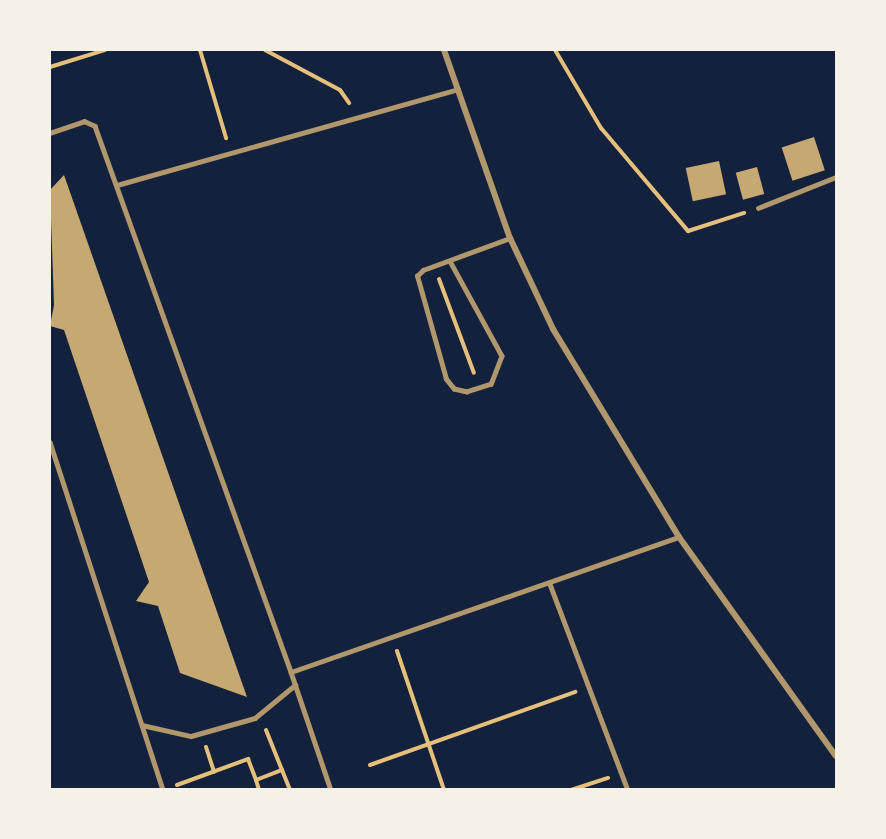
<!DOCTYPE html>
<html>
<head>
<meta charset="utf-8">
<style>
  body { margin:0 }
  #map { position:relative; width:886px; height:839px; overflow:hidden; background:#14213d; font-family:"Sofia Sans Condensed",sans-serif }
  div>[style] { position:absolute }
  .building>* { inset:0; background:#c6a872; transform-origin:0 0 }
  .path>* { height:4px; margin:-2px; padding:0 2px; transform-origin:2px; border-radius:2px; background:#e5c07b }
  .service>* { height:4.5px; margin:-2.25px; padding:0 2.25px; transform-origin:2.25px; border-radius:2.25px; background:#b1986c }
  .minor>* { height:6px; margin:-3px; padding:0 3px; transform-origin:3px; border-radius:3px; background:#b1986c }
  span { translate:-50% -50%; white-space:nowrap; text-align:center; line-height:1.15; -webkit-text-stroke:6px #f6f1e7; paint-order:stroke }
  .frame { position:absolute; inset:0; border:51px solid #f6f1e7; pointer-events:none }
</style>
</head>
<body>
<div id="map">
  <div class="building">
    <div style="left:814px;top:137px;width:35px;height:34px;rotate:72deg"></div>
    <div style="left:719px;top:161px;width:34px;height:34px;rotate:78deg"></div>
    <div style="left:757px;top:167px;width:28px;height:22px;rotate:75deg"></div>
    <div style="clip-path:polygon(64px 175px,175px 492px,247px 697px,180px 673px,158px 606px,136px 601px,149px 582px,64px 330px,50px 326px,54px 305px,50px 190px)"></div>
  </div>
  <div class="path">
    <div style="left:200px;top:50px;width:92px;rotate:73.5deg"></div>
    <div style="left:265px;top:50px;width:85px;rotate:28.1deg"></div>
    <div style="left:340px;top:90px;width:16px;rotate:55deg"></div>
    <div style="left:555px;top:50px;width:91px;rotate:59.5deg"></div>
    <div style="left:601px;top:128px;width:135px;rotate:49.8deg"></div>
    <div style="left:688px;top:231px;width:59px;rotate:-17.8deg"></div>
    <div style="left:50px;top:67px;width:58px;rotate:-17.2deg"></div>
    <div style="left:439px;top:279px;width:100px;rotate:69.6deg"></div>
    <div style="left:397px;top:651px;width:147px;rotate:71.3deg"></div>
    <div style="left:266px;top:730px;width:65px;rotate:68.2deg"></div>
    <div style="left:206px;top:747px;width:26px;rotate:72deg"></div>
    <div style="left:370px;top:765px;width:218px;rotate:-19.6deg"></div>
    <div style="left:256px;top:780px;width:10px;rotate:73deg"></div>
    <div style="left:177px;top:785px;width:76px;rotate:-20.1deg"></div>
    <div style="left:248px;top:759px;width:22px;rotate:69deg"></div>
    <div style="left:256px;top:780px;width:28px;rotate:-21deg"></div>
    <div style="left:571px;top:790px;width:39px;rotate:-18deg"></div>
  </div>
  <div class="service">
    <div style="left:50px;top:133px;width:36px;rotate:-19deg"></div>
    <div style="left:84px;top:121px;width:12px;rotate:24deg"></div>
    <div style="left:95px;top:126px;width:580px;rotate:70.25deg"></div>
    <div style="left:291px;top:672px;width:411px;rotate:-19.2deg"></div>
    <div style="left:117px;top:185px;width:354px;rotate:-15.7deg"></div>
    <div style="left:758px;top:208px;width:84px;rotate:-21.7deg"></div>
    <div style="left:450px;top:261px;width:108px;rotate:61.3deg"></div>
    <div style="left:502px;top:356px;width:30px;rotate:111deg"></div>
    <div style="left:491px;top:384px;width:25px;rotate:162deg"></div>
    <div style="left:467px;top:392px;width:13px;rotate:-167deg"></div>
    <div style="left:454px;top:389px;width:13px;rotate:-129deg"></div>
    <div style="left:446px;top:379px;width:107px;rotate:-105.7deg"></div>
    <div style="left:417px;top:276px;width:8px;rotate:-45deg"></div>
    <div style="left:423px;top:270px;width:93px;rotate:-20.2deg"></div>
    <div style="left:50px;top:442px;width:366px;rotate:72deg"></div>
    <div style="left:550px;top:584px;width:220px;rotate:69.3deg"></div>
    <div style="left:291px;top:672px;width:125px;rotate:71.3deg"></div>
    <div style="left:142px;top:725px;width:50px;rotate:12.7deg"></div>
    <div style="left:191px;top:736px;width:66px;rotate:-15.7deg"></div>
    <div style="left:255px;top:718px;width:52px;rotate:-39.5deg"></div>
  </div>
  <div class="minor">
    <div style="left:444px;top:50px;width:199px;rotate:70.7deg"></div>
    <div style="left:510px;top:238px;width:101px;rotate:64.7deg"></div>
    <div style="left:553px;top:329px;width:243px;rotate:58.8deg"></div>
    <div style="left:679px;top:537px;width:269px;rotate:54.4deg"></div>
  </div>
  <div class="frame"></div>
</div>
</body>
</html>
